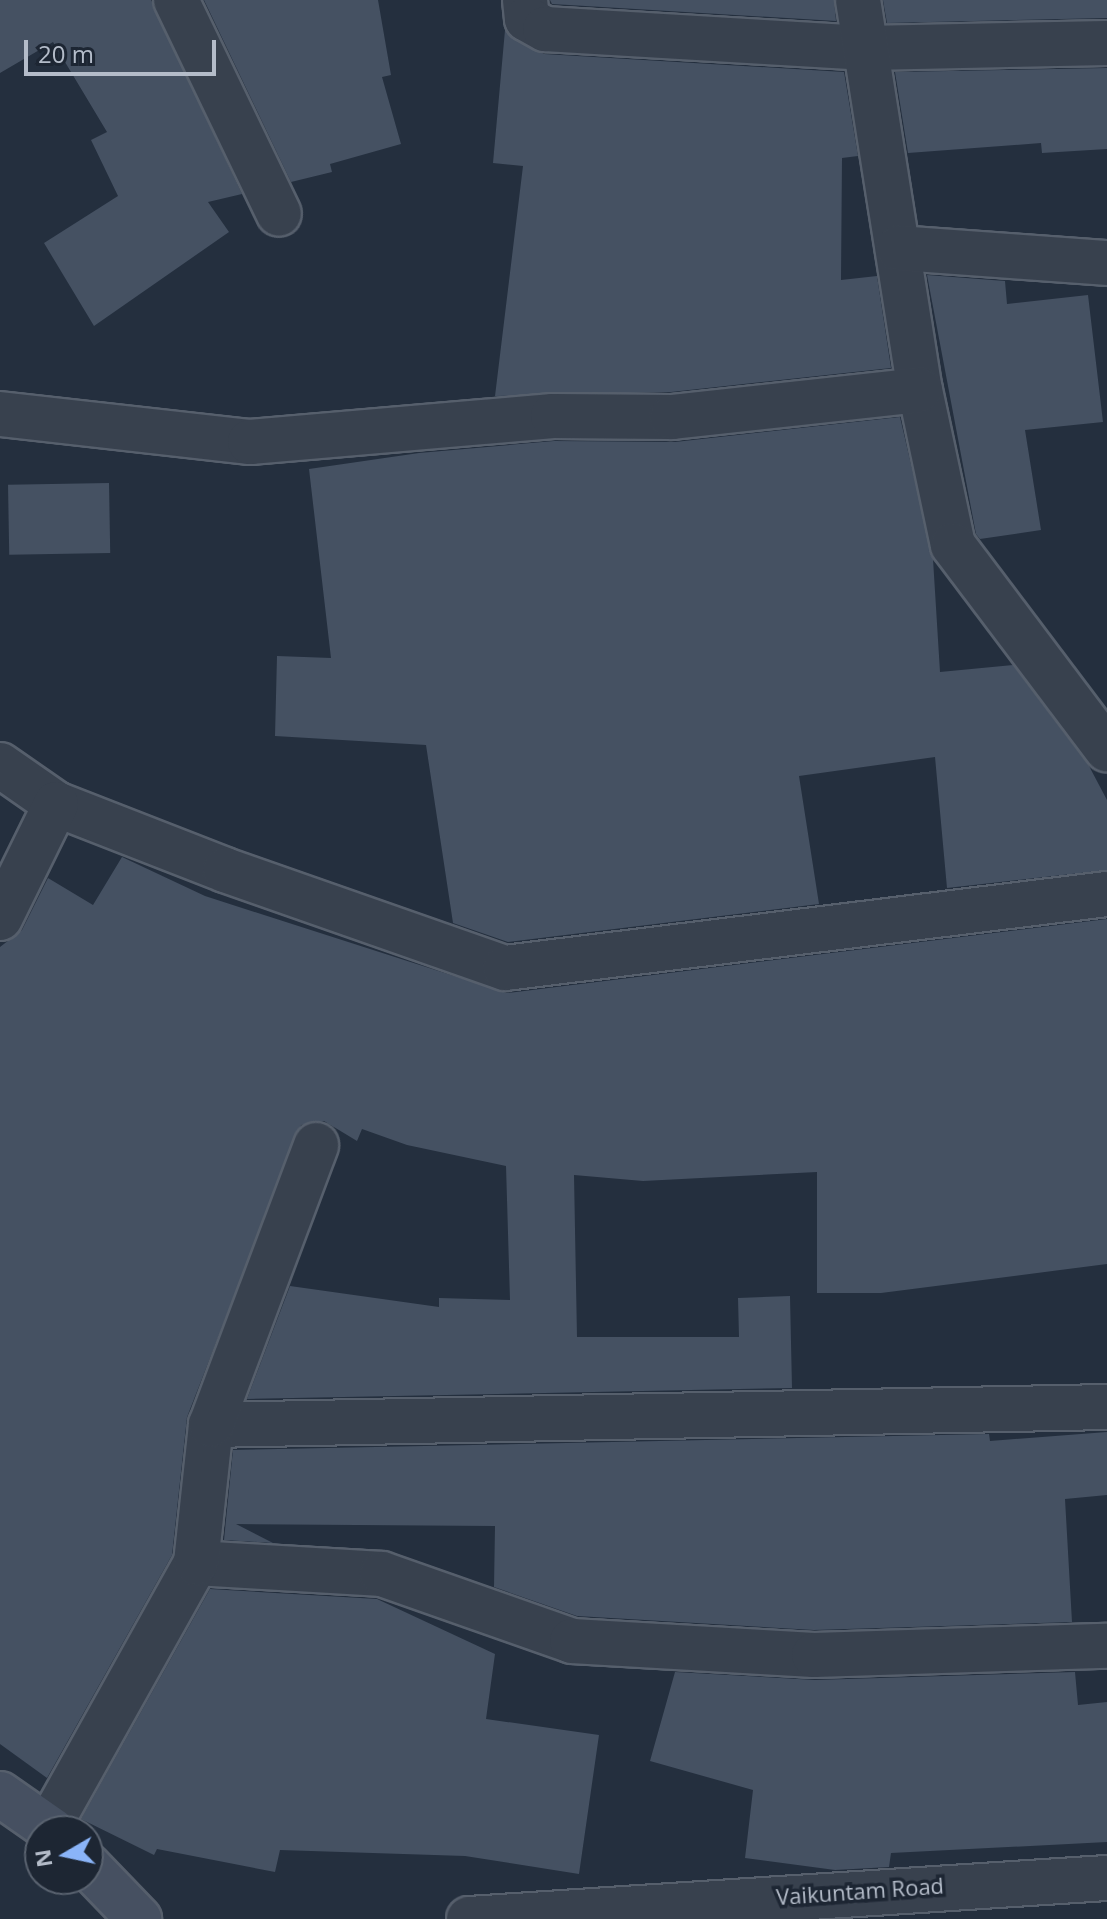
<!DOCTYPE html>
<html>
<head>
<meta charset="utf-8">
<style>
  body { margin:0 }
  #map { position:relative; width:1107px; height:1919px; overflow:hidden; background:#242f3e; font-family:"Open Sans",sans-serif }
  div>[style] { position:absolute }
  .building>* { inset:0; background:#455162; transform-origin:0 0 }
  .roads { filter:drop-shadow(2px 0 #565f6c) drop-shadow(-2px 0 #565f6c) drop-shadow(0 2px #565f6c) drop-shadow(0 -2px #565f6c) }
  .street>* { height:44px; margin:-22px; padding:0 22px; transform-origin:22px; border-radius:22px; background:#38414e }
  .secondary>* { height:44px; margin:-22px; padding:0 22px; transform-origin:22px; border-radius:22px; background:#465061 }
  span { translate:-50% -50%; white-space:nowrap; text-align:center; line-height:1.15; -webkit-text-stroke:7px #1d2633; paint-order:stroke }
  .street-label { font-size:22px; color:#b4bcc9 }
  .north { position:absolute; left:24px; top:1815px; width:80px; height:80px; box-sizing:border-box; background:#1d2633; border:2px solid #59626f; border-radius:50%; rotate:261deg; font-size:22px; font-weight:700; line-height:32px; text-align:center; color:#b4bcc9 }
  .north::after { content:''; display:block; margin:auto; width:28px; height:36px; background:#8ab4f8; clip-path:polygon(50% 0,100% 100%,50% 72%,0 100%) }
  .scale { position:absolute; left:24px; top:40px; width:192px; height:36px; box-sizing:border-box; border:4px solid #b4bcc9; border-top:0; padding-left:10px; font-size:24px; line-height:28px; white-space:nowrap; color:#b4bcc9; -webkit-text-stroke:6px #1d2633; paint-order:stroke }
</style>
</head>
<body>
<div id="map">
  <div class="building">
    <div style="clip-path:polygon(0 0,151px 0,242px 194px,208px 202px,229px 232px,94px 326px,44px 243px,118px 196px,91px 140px,107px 132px,53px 42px,0 73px)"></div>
    <div style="clip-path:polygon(204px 0,378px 0,391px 75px,382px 77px,401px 144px,330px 164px,332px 172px,291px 182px)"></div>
    <div style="clip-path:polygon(550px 0,834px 0,836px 21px,552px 4px)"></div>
    <div style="clip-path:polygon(883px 0,1107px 0,1107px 18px,887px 23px)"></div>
    <div style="clip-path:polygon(505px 30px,544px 54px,844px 72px,858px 156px,842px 158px,841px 280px,877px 276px,891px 368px,671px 392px,495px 396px,523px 166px,493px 163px)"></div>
    <div style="clip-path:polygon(1107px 68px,1107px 149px,1042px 153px,1041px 143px,908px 153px,895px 72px)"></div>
    <div style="clip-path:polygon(927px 275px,1005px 281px,1007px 304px,1088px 295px,1103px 422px,1025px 430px,1041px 530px,980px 539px,976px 534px)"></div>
    <div style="clip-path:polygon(900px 417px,933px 559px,940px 672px,1013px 665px,1089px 766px,1107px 800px,1107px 870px,947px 888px,935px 757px,799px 776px,819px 904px,508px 942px,453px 923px,426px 745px,275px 736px,277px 656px,331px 658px,309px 469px,419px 453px,554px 441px,675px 442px)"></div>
    <div style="left:109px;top:483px;width:70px;height:101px;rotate:89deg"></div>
    <div style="clip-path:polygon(122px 857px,205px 896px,507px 993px,1107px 919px,1107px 1264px,881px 1293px,817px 1293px,817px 1172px,643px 1181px,574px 1175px,577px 1337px,739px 1337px,738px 1298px,790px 1296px,792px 1388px,247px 1399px,290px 1286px,439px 1307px,439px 1298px,510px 1300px,506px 1166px,407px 1145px,362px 1129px,357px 1141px,324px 1121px,301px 1125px,187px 1417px,172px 1555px,47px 1778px,0 1744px,0 947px,22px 930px,48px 878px,93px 905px)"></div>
    <div style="clip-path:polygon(1107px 1432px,1107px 1495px,1065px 1499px,1072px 1622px,814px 1630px,577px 1616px,494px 1587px,495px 1526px,236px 1524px,273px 1543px,224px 1540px,233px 1450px,989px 1434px,990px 1441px)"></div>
    <div style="clip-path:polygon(210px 1589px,377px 1599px,495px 1654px,486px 1719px,599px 1735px,579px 1874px,465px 1856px,280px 1850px,275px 1872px,157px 1849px,154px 1855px,81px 1819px)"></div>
    <div style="clip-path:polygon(675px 1672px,815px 1680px,1075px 1672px,1078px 1705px,1107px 1702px,1107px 1842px,891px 1853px,889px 1867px,835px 1870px,745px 1858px,753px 1790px,650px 1761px)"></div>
  </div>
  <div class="roads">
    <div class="street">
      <div style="left:176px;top:0;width:237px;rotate:64.3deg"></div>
      <div style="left:525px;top:0;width:19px;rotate:84deg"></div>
      <div style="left:527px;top:19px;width:21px;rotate:29deg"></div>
      <div style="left:545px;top:29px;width:323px;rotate:3.4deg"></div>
      <div style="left:867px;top:48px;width:240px;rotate:-1.2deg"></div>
      <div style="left:858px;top:0;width:395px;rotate:81deg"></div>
      <div style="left:920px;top:390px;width:158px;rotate:78deg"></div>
      <div style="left:953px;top:545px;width:256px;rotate:53deg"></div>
      <div style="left:898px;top:248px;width:210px;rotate:4.1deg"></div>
      <div style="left:0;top:414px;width:252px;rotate:6.4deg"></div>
      <div style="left:250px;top:442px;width:304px;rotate:-4.9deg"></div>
      <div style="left:553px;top:416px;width:119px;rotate:0.5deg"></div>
      <div style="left:672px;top:417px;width:249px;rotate:-6.2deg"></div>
      <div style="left:0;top:765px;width:68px;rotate:34.9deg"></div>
      <div style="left:56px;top:804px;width:181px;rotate:21.3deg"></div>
      <div style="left:225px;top:870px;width:297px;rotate:19.3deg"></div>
      <div style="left:505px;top:968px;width:607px;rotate:-7.01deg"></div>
      <div style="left:0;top:918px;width:127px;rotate:-63.8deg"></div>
      <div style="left:211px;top:1425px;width:896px;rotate:-1.15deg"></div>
      <div style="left:196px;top:1563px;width:186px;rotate:3.4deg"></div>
      <div style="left:382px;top:1574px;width:201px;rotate:19.4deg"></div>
      <div style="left:572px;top:1641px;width:242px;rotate:3.3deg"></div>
      <div style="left:814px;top:1655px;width:293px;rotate:-1.8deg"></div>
      <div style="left:49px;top:1826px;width:301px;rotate:-60.8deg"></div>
      <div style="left:196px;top:1563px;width:139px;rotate:-83.8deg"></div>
      <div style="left:211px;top:1425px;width:299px;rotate:-69.4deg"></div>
      <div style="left:469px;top:1919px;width:639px;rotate:-3.68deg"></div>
    </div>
    <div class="secondary">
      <div style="left:0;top:1794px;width:65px;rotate:34.9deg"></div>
      <div style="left:88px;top:1866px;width:74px;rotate:46.1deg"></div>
    </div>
  </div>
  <div class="street-label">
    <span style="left:860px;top:1891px;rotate:-4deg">Vaikuntam Road</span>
  </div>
  <div class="north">N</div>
  <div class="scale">20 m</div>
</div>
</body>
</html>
